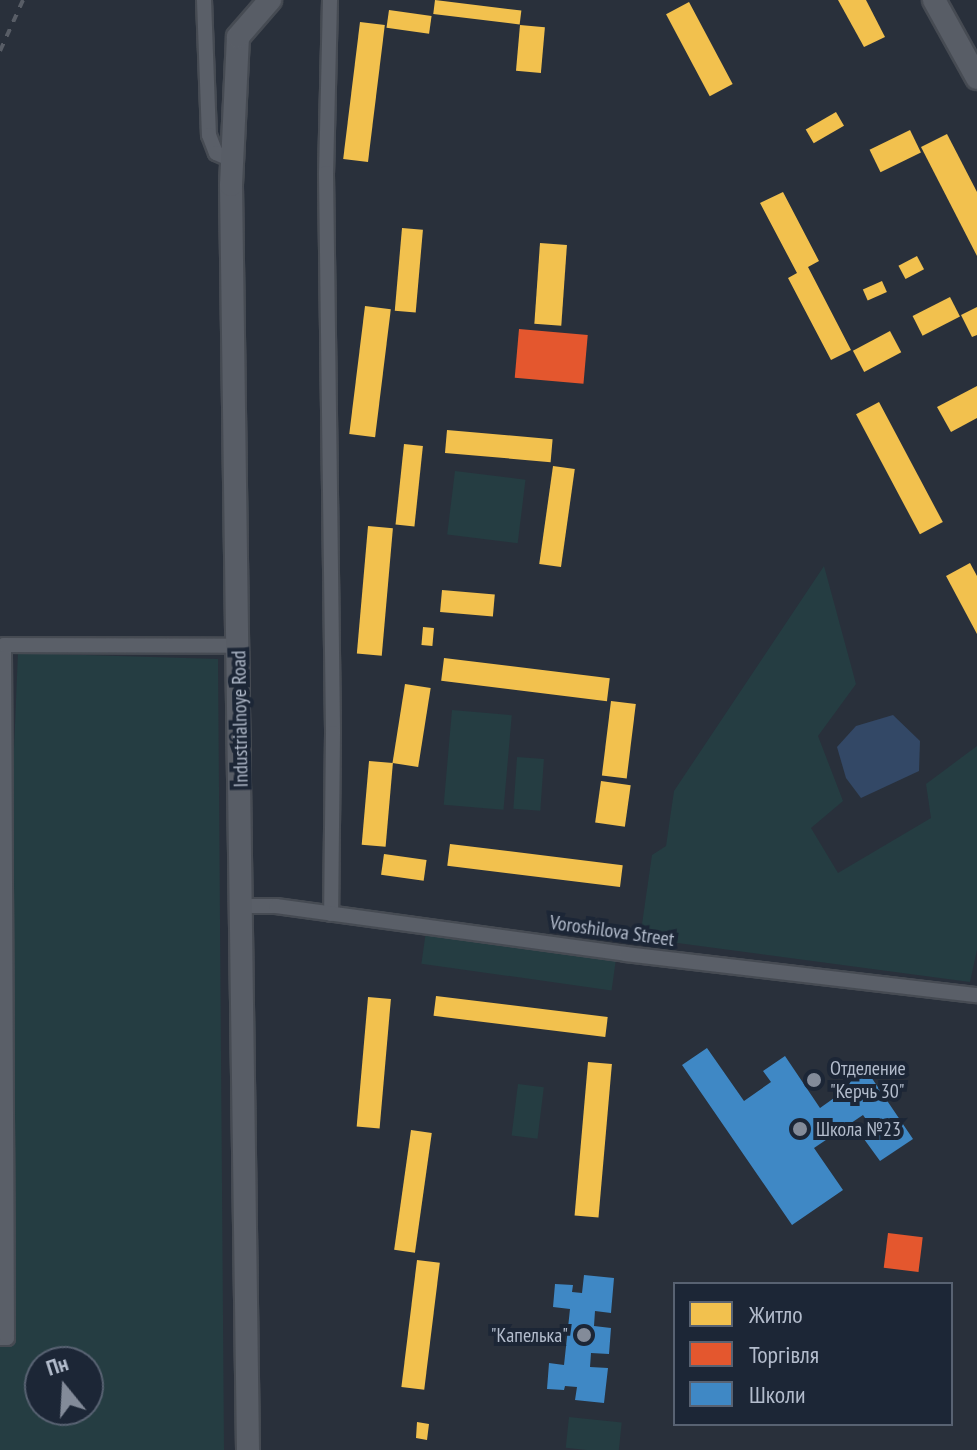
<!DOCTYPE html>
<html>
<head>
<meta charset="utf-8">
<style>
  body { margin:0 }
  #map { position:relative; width:977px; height:1450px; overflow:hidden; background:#29303b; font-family:"PT Sans Narrow",sans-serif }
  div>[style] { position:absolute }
  .green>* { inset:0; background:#253d42; transform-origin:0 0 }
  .water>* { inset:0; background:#334866 }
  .homes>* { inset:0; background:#f2c14e; transform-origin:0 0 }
  .shops>* { inset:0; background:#e4572e; transform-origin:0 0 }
  .schools>* { inset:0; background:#3f88c5 }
  .roads { filter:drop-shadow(2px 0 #464b53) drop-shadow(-2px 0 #464b53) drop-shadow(0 2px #464b53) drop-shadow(0 -2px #464b53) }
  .street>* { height:14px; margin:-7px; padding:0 7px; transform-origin:7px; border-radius:7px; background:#5a5f68 }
  .secondary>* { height:22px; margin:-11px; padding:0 11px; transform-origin:11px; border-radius:11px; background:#585d66 }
  .rail>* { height:4px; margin-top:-2px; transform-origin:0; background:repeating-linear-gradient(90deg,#585d66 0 8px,transparent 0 16px) }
  .dots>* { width:22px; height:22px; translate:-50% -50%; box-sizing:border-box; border:4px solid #1c2636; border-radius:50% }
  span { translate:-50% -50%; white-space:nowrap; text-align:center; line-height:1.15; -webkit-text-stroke:8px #1c2636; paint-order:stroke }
  .street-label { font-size:20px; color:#b3bccc }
  .poi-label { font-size:20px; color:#b3bccc }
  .left { translate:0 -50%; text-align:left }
  .right { translate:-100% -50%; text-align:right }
  .legend { position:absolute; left:673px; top:1282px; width:280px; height:144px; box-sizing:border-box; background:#1c2636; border:2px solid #586272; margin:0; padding:10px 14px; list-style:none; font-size:24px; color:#b3bccc }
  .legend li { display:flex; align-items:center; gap:16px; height:40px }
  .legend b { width:40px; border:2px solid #586272 }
  .north { position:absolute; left:24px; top:1346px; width:80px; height:80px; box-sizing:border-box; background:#1c2636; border:2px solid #586272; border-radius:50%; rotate:342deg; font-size:22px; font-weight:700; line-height:32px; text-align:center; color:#b3bccc }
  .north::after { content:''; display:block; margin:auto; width:28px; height:36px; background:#838b99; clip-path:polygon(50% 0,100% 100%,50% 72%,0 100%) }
</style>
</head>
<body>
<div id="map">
  <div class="green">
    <div style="left:455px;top:471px;width:71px;height:64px;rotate:7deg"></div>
    <div style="clip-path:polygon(824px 566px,856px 684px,818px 736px,843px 801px,811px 828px,838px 873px,931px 818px,926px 784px,977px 746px,977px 950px,970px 982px,640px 938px,652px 855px,666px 846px,674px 791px)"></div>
    <div style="clip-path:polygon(evenodd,18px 653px,218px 659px,224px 1450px,0 1450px,0 1084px,18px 653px,40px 1362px,88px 1362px,88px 1410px,40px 1410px,40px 1362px)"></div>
    <div style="left:452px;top:710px;width:60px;height:95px;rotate:5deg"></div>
    <div style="left:517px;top:757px;width:27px;height:52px;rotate:4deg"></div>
    <div style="left:426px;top:931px;width:192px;height:33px;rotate:8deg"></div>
    <div style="left:518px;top:1084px;width:26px;height:52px;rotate:7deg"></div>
    <div style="left:569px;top:1417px;width:53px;height:31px;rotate:6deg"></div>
  </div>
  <div class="water">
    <div style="clip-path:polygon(893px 715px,920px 741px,919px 771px,861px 798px,846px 778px,837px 747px,856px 726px)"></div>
  </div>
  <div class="homes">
    <div style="left:435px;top:0;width:87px;height:14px;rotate:7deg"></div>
    <div style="clip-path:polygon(838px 0,866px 0,885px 37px,864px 47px)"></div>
    <div style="left:689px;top:2px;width:93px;height:26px;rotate:62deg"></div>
    <div style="left:389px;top:10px;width:43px;height:18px;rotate:8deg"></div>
    <div style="left:360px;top:22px;width:25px;height:138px;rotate:7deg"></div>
    <div style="left:520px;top:25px;width:25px;height:46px;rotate:5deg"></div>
    <div style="left:836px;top:112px;width:16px;height:35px;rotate:60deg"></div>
    <div style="left:910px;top:130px;width:25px;height:45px;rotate:64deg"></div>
    <div style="clip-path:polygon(947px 134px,977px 192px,977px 256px,921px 147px)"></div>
    <div style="clip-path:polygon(783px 192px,819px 261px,808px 267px,851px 350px,831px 360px,788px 278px,797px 273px,760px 203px)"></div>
    <div style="left:402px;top:228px;width:21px;height:83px;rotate:5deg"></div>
    <div style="left:540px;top:243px;width:27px;height:81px;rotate:4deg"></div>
    <div style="left:917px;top:256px;width:15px;height:21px;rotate:62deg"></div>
    <div style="left:882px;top:281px;width:12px;height:21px;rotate:66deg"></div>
    <div style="left:950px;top:297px;width:22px;height:42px;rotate:63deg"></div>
    <div style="left:365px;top:306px;width:26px;height:129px;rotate:7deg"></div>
    <div style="clip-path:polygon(977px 307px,977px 335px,972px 337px,961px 315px)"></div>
    <div style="left:890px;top:331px;width:24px;height:42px;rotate:62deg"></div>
    <div style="clip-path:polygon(977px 386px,977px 418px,951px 432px,937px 407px)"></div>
    <div style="left:879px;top:402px;width:136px;height:26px;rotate:62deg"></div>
    <div style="left:447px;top:430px;width:106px;height:23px;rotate:5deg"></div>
    <div style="left:404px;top:444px;width:19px;height:81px;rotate:6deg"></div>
    <div style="left:553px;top:466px;width:22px;height:99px;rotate:8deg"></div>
    <div style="left:368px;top:526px;width:25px;height:128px;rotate:5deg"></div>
    <div style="clip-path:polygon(970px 563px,977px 576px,977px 634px,946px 576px)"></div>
    <div style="left:442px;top:590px;width:53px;height:22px;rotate:5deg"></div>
    <div style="left:423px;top:627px;width:11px;height:18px;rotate:5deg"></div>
    <div style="left:444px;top:658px;width:167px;height:23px;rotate:7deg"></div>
    <div style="left:405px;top:684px;width:26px;height:80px;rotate:9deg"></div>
    <div style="left:611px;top:701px;width:25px;height:75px;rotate:7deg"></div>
    <div style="left:369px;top:761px;width:24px;height:84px;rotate:5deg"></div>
    <div style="left:601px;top:781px;width:30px;height:42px;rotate:8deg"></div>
    <div style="left:450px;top:844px;width:174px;height:22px;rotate:7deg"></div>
    <div style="left:384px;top:854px;width:43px;height:21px;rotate:8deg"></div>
    <div style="left:436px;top:996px;width:173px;height:20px;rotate:7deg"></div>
    <div style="left:368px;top:997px;width:23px;height:130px;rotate:5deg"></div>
    <div style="left:588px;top:1062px;width:24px;height:154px;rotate:5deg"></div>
    <div style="left:411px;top:1130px;width:21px;height:121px;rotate:8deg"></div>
    <div style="left:417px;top:1260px;width:23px;height:128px;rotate:7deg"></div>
    <div style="clip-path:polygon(417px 1422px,429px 1424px,427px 1440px,416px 1438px)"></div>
  </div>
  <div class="shops">
    <div style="left:519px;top:329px;width:69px;height:49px;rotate:5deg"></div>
    <div style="left:888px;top:1233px;width:35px;height:35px;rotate:7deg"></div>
  </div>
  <div class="schools">
    <div style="clip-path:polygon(707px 1048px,744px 1101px,771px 1082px,763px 1071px,785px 1056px,820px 1108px,844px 1091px,840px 1085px,865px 1068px,913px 1139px,880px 1161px,864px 1139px,874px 1131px,863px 1115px,814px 1148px,843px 1190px,792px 1225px,682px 1065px)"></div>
    <div style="clip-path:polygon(584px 1275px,614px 1278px,611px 1313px,595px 1311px,594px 1326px,611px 1328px,609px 1354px,591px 1353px,590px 1367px,608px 1368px,604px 1403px,575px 1400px,577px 1387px,565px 1386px,564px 1390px,547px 1389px,549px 1363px,564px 1365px,570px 1309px,553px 1307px,555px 1284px,573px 1285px,572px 1292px,582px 1293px)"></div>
  </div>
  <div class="roads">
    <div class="street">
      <div style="left:204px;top:0;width:135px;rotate:87.9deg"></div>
      <div style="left:209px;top:135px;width:19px;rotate:69deg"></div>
      <div style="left:216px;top:153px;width:17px;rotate:24deg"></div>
      <div style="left:330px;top:0;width:173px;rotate:91.3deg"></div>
      <div style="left:326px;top:173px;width:560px;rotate:89.28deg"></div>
      <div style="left:333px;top:733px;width:181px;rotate:90.6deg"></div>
      <div style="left:243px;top:906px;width:33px"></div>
      <div style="left:276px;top:906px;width:353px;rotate:7.8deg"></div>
      <div style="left:626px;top:954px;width:353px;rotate:6.7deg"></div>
      <div style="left:0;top:1338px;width:7px"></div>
      <div style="left:7px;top:1338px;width:693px;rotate:-90.25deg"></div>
      <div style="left:4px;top:645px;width:235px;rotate:0.2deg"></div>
    </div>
    <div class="secondary">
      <div style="left:934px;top:0;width:89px;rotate:61.1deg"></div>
      <div style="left:248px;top:1450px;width:1265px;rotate:-90.77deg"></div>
      <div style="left:231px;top:185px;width:148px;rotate:-87.3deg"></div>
      <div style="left:238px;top:37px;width:49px;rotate:-49.1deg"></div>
    </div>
  </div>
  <div class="rail">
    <div style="left:0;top:51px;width:56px;rotate:-65.7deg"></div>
  </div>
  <div class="dots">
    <div style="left:814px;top:1080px;background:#838b99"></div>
    <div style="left:800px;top:1129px;background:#838b99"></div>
    <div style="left:584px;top:1335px;background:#838b99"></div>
  </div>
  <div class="street-label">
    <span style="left:240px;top:719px;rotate:-91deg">Industrialnoye Road</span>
    <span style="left:612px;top:931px;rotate:8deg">Voroshilova Street</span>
  </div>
  <div class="poi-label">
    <span class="left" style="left:830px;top:1080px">Отделение<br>"Керчь 30"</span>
    <span class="left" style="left:816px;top:1129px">Школа №23</span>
    <span class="right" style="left:568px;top:1335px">"Капелька"</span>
  </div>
  <ul class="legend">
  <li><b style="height:22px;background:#f2c14e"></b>Житло</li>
  <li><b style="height:22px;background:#e4572e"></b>Торгівля</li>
  <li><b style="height:22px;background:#3f88c5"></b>Школи</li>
  </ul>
  <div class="north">Пн</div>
</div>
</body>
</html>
